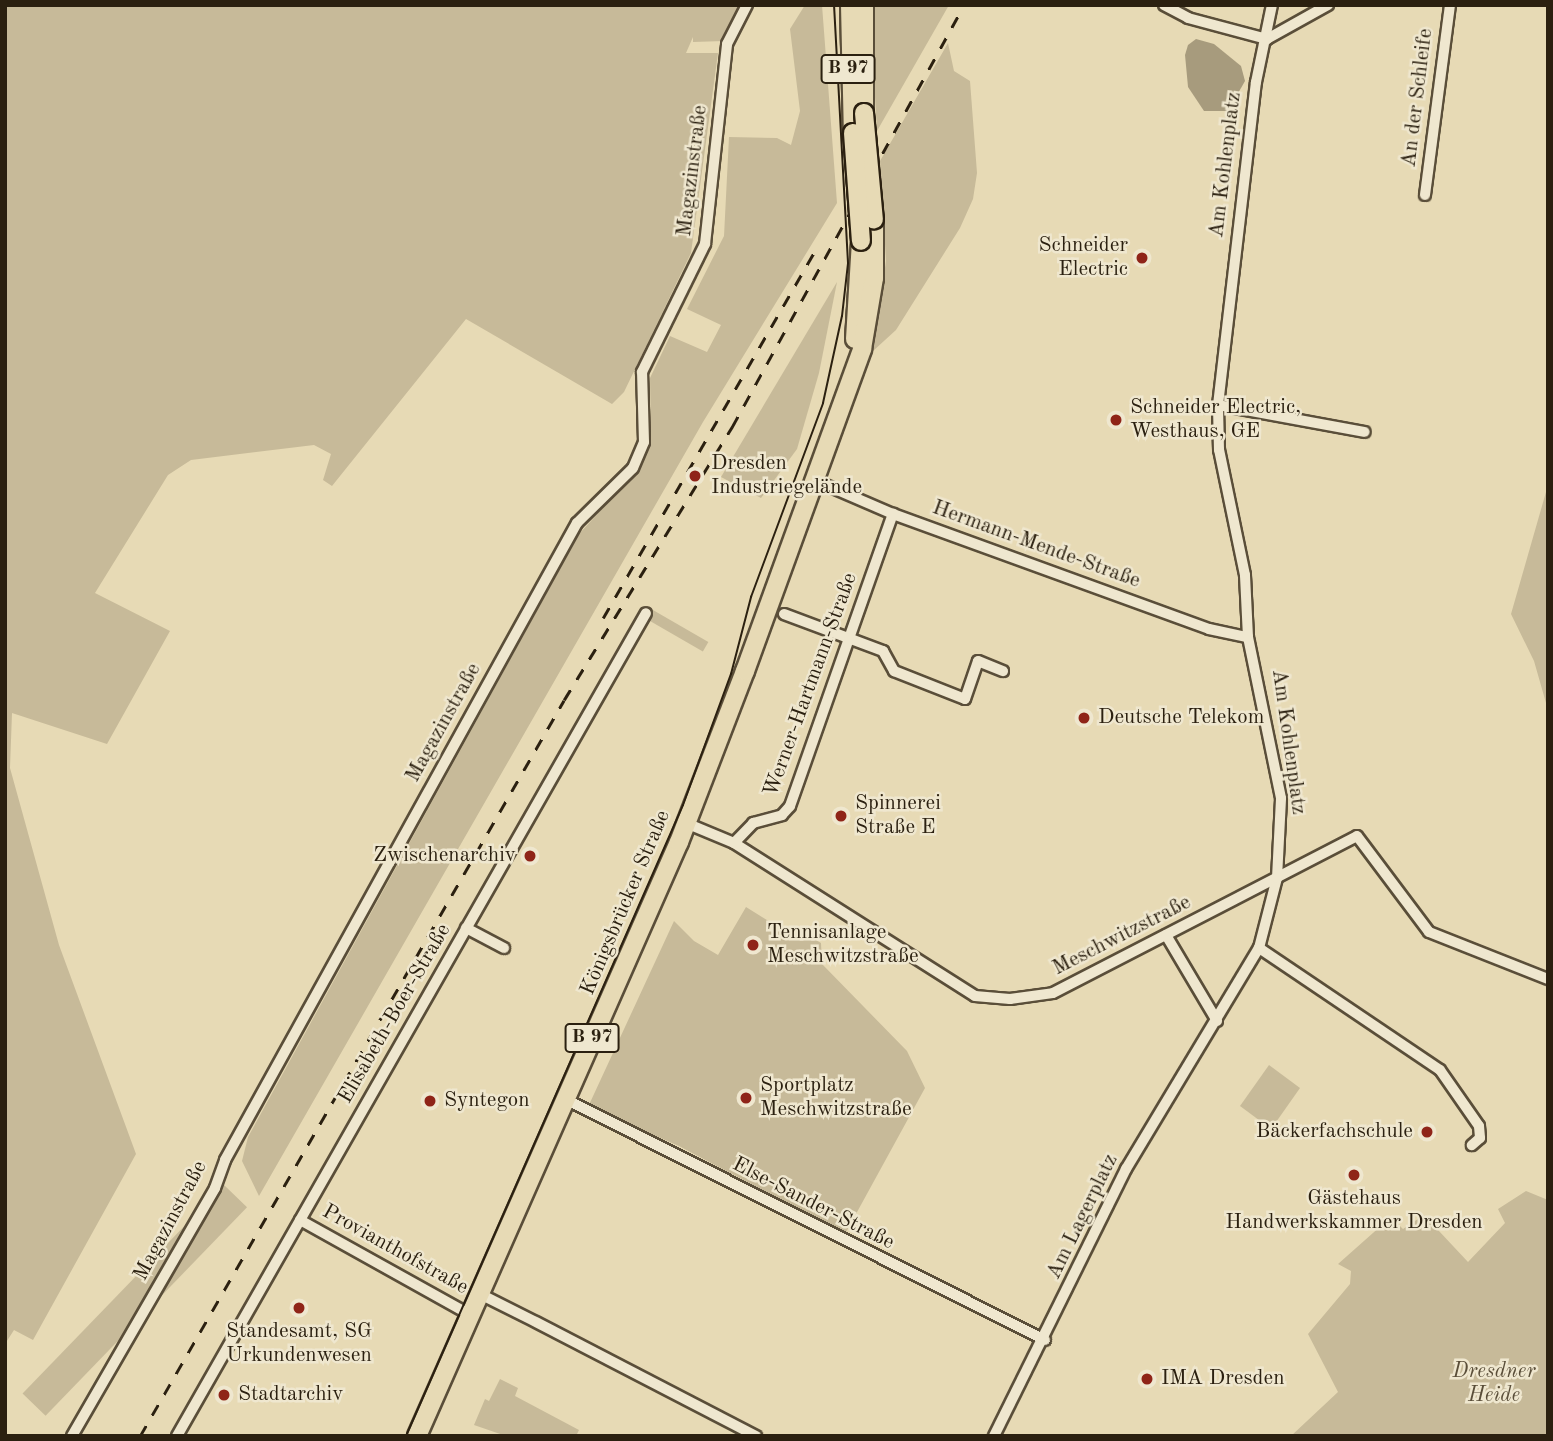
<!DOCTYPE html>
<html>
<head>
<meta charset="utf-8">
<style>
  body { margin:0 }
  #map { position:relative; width:1553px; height:1441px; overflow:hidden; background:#e7dab5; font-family:"Old Standard TT",serif }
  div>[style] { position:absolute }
  .green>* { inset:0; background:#c7ba99; transform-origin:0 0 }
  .water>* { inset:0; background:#a79b7d }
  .roads { filter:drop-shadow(2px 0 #5a4e39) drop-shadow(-2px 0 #5a4e39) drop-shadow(0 2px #5a4e39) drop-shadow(0 -2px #5a4e39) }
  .minor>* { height:10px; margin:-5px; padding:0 5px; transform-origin:5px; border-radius:5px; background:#efe7cf }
  .primary>* { height:18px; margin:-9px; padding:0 9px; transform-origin:9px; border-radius:9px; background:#e7dab5 }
  .tram>* { height:2px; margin:-1px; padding:0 1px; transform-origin:1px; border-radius:1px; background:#2b2010 }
  .rail>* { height:2.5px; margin-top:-1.25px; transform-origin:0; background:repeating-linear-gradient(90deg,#2b2010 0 12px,transparent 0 24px) }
  .bridges { filter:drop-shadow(2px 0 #2b2010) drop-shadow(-2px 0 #2b2010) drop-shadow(0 2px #2b2010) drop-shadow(0 -2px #2b2010) }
  .primary-bridge>* { height:18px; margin:-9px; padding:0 9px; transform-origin:9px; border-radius:9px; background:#e7dab5 }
  .dots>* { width:19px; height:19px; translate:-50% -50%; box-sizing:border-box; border:4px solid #efe7cf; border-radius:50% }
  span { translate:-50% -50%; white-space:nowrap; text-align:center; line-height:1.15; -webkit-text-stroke:5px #efe7cf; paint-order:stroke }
  .shield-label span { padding:2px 5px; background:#efe7cf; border:2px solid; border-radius:5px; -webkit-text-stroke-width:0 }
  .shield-label { font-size:19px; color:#2b2010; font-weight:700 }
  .street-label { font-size:21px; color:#2b2010 }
  .poi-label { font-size:21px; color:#2b2010 }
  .right { translate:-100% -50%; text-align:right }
  .left { translate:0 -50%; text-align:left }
  .park-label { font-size:21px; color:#5a4e39; font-style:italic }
  .frame { position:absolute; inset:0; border:7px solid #2b2010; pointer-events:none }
</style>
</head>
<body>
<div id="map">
  <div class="green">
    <div style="clip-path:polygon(5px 5px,742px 5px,724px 41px,693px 42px,693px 37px,686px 53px,718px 53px,691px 253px,624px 392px,612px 404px,466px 319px,332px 486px,323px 480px,331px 454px,314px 445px,191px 460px,168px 475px,95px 593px,170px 631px,107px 744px,12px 713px,10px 768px,59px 945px,136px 1154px,33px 1340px,14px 1330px,5px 1344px)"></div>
    <div style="clip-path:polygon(805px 5px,822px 5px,837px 203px,703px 422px,259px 1196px,242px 1161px,248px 1137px,579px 534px,635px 473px,651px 440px,650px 378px,670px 336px,707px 352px,721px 325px,687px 309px,724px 236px,729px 137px,777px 138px,791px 145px,800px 111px,790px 29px)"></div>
    <div style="clip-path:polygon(875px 5px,949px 5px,877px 131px,872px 45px)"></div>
    <div style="clip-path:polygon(948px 43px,954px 71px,970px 81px,977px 173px,973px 199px,960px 228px,896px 330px,873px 351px,886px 261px,880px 161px)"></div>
    <div style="clip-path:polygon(837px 282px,819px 373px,797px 449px,761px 498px,721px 477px)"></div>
    <div style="clip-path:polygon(1548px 485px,1548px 710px,1534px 661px,1511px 614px)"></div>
    <div style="left:646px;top:606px;width:72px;height:11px;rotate:30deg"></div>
    <div style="clip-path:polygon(746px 907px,788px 933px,793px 927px,821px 943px,822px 964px,907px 1051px,925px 1088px,845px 1234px,679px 1146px,588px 1107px,674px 921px,694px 941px,718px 955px)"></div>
    <div style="clip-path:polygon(1269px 1065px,1300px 1088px,1274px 1125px,1267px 1126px,1240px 1106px)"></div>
    <div style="left:224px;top:1185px;width:32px;height:290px;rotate:44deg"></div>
    <div style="clip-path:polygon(1526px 1191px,1548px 1200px,1548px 1436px,1291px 1436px,1338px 1392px,1308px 1334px,1350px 1284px,1351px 1271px,1338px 1264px,1391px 1217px,1403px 1229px,1424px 1215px,1468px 1262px,1505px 1223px,1498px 1209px)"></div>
    <div style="clip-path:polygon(500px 1379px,518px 1388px,515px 1396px,579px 1430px,576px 1436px,506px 1436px,474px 1425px,485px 1399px,489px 1401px)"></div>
  </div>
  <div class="water">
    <div style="clip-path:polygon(1196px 39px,1214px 44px,1241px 66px,1245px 81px,1228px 111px,1204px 111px,1188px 87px,1185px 55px,1188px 45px)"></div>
  </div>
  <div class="roads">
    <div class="minor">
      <div style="left:1164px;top:5px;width:27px;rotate:28deg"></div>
      <div style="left:1188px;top:18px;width:82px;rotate:14.9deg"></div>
      <div style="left:1267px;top:39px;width:70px;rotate:-29.1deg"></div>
      <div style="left:1425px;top:195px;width:192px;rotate:-82.5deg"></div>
      <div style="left:1218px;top:405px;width:149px;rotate:10.4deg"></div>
      <div style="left:814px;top:480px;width:86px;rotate:23.3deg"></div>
      <div style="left:893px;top:514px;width:336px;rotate:20deg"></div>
      <div style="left:1209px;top:629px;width:40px;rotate:12deg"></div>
      <div style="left:784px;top:614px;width:106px;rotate:20.5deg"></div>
      <div style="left:883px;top:651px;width:23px;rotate:61deg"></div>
      <div style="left:894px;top:671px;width:76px;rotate:21.5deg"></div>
      <div style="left:965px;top:699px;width:40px;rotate:-71.1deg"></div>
      <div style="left:978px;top:661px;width:27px;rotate:22deg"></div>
      <div style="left:686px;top:823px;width:52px;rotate:22.6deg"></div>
      <div style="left:734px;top:843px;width:285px;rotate:32.4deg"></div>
      <div style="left:975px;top:996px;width:35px;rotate:5deg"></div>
      <div style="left:1010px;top:999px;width:43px;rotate:-7.9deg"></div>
      <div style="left:1053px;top:993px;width:342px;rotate:-27.3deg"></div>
      <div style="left:1357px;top:836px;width:120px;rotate:53.1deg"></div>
      <div style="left:1429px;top:932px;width:128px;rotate:21.6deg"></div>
      <div style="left:734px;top:843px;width:28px;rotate:-46deg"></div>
      <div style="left:753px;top:823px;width:30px;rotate:-15deg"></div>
      <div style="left:782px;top:815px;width:12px;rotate:-48deg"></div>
      <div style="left:790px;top:806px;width:310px;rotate:-70.6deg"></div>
      <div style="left:466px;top:928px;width:43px;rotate:27.8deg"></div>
      <div style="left:1166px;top:935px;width:100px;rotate:59.3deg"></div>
      <div style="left:1259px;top:948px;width:218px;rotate:34deg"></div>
      <div style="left:1440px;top:1070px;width:68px;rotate:55.1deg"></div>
      <div style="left:1479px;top:1126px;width:12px;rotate:85deg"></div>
      <div style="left:1480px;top:1138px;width:11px;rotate:139deg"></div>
      <div style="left:565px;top:1099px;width:537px;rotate:26.66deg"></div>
      <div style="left:300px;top:1220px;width:196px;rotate:29.1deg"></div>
      <div style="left:480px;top:1294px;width:60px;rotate:26.6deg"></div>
      <div style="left:536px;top:1322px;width:248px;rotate:27.4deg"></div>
      <div style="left:72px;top:1436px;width:286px;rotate:-60deg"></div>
      <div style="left:215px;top:1188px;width:30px;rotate:-70deg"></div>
      <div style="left:225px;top:1160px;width:728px;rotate:-61.08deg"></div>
      <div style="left:577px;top:523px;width:78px;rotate:-44.5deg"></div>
      <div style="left:633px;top:468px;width:28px;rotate:-67deg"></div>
      <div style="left:644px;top:442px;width:70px;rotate:-91.6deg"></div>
      <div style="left:642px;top:372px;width:143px;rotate:-63.8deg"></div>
      <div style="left:705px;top:244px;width:201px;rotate:-83.7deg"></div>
      <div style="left:727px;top:44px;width:44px;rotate:-62.9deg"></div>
      <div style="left:177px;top:1436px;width:947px;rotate:-60.32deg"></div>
      <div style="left:994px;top:1436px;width:298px;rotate:-63.7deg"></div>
      <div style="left:1126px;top:1169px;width:258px;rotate:-59deg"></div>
      <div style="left:1259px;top:948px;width:72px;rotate:-75.6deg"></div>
      <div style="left:1277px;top:878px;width:80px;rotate:-87.1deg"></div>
      <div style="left:1281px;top:798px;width:164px;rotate:-101.6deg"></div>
      <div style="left:1248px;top:637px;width:62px;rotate:-92.8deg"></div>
      <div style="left:1245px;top:575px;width:128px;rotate:-101.7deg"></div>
      <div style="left:1219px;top:450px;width:45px;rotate:-91.3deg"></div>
      <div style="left:1218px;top:405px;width:325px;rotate:-83.3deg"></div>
      <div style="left:1256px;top:82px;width:79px;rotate:-78.3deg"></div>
    </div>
    <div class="primary">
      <div style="left:850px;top:5px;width:128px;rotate:88.7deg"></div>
      <div style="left:864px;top:5px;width:108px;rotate:90deg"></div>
      <div style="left:855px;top:339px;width:98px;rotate:-86.5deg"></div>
      <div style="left:417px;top:1436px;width:649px;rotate:-66.2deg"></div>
      <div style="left:679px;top:842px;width:183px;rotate:-68.9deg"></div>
      <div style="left:745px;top:671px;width:343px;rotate:-70deg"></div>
      <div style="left:862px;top:349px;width:72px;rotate:-80.4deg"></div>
      <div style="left:874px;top:278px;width:58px;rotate:-90deg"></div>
    </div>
  </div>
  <div class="tram">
    <div style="left:406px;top:1436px;width:689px;rotate:-66.3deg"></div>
    <div style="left:683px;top:805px;width:140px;rotate:-69.9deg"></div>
    <div style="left:731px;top:674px;width:80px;rotate:-75.4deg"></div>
    <div style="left:751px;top:597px;width:207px;rotate:-69.6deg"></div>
    <div style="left:823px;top:403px;width:89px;rotate:-77.7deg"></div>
    <div style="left:842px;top:316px;width:53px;rotate:-83.5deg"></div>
    <div style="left:848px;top:263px;width:258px;rotate:-93.1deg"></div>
  </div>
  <div class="rail">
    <div style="left:603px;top:618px;width:427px;rotate:-60deg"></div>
    <div style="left:140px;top:1436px;width:849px;rotate:-60.05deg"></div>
    <div style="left:564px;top:700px;width:321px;rotate:-58.4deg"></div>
    <div style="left:732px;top:427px;width:482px;rotate:-61.2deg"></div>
  </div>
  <div class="bridges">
    <div class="primary-bridge">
      <div style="left:864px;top:113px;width:107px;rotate:84.7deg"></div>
      <div style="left:853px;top:133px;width:108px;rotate:85.8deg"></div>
    </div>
  </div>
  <div class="dots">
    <div style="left:1142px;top:258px;background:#8f2418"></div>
    <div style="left:1116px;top:420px;background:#8f2418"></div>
    <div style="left:695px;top:476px;background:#8f2418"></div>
    <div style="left:1084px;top:718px;background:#8f2418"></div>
    <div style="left:841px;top:816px;background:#8f2418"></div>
    <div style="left:530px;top:856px;background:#8f2418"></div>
    <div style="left:753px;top:945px;background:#8f2418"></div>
    <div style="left:746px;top:1098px;background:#8f2418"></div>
    <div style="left:430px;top:1101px;background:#8f2418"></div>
    <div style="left:1427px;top:1132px;background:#8f2418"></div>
    <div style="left:1354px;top:1175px;background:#8f2418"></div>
    <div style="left:299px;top:1308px;background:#8f2418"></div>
    <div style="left:1147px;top:1379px;background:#8f2418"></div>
    <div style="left:224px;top:1395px;background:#8f2418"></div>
  </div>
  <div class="shield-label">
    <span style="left:848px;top:69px">B 97</span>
    <span style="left:592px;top:1038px">B 97</span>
  </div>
  <div class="street-label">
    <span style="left:1418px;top:98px;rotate:-83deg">An der Schleife</span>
    <span style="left:1226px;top:165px;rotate:-83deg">Am Kohlenplatz</span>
    <span style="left:693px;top:171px;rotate:-83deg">Magazinstraße</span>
    <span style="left:1036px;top:545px;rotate:20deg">Hermann-Mende-Straße</span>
    <span style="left:811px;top:685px;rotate:-70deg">Werner-Hartmann-Straße</span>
    <span style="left:444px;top:723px;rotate:-61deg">Magazinstraße</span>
    <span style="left:1288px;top:742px;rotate:82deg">Am Kohlenplatz</span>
    <span style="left:626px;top:903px;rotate:-67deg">Königsbrücker Straße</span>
    <span style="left:1122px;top:936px;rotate:-27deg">Meschwitzstraße</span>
    <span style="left:395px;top:1014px;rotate:-60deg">Elisabeth-Boer-Straße</span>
    <span style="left:813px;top:1204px;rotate:27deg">Else-Sander-Straße</span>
    <span style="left:1083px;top:1217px;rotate:-64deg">Am Lagerplatz</span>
    <span style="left:171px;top:1221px;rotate:-62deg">Magazinstraße</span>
    <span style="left:395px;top:1250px;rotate:29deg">Provianthofstraße</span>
  </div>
  <div class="poi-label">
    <span class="right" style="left:1128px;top:258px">Schneider<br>Electric</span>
    <span class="left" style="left:1130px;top:420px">Schneider Electric,<br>Westhaus, GE</span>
    <span class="left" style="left:711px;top:476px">Dresden<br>Industriegelände</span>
    <span class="left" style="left:1098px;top:718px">Deutsche Telekom</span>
    <span class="left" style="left:855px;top:816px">Spinnerei<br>Straße E</span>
    <span class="right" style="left:516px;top:856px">Zwischenarchiv</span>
    <span class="left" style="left:767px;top:945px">Tennisanlage<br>Meschwitzstraße</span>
    <span class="left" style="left:760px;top:1098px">Sportplatz<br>Meschwitzstraße</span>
    <span class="left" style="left:444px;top:1101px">Syntegon</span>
    <span class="right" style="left:1413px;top:1132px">Bäckerfachschule</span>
    <span style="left:1354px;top:1211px">Gästehaus<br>Handwerkskammer Dresden</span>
    <span style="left:299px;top:1344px">Standesamt, SG<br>Urkundenwesen</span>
    <span class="left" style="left:1161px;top:1379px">IMA Dresden</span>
    <span class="left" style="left:238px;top:1395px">Stadtarchiv</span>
  </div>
  <div class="park-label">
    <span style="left:1494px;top:1384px">Dresdner<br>Heide</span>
  </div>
  <div class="frame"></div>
</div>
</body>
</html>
